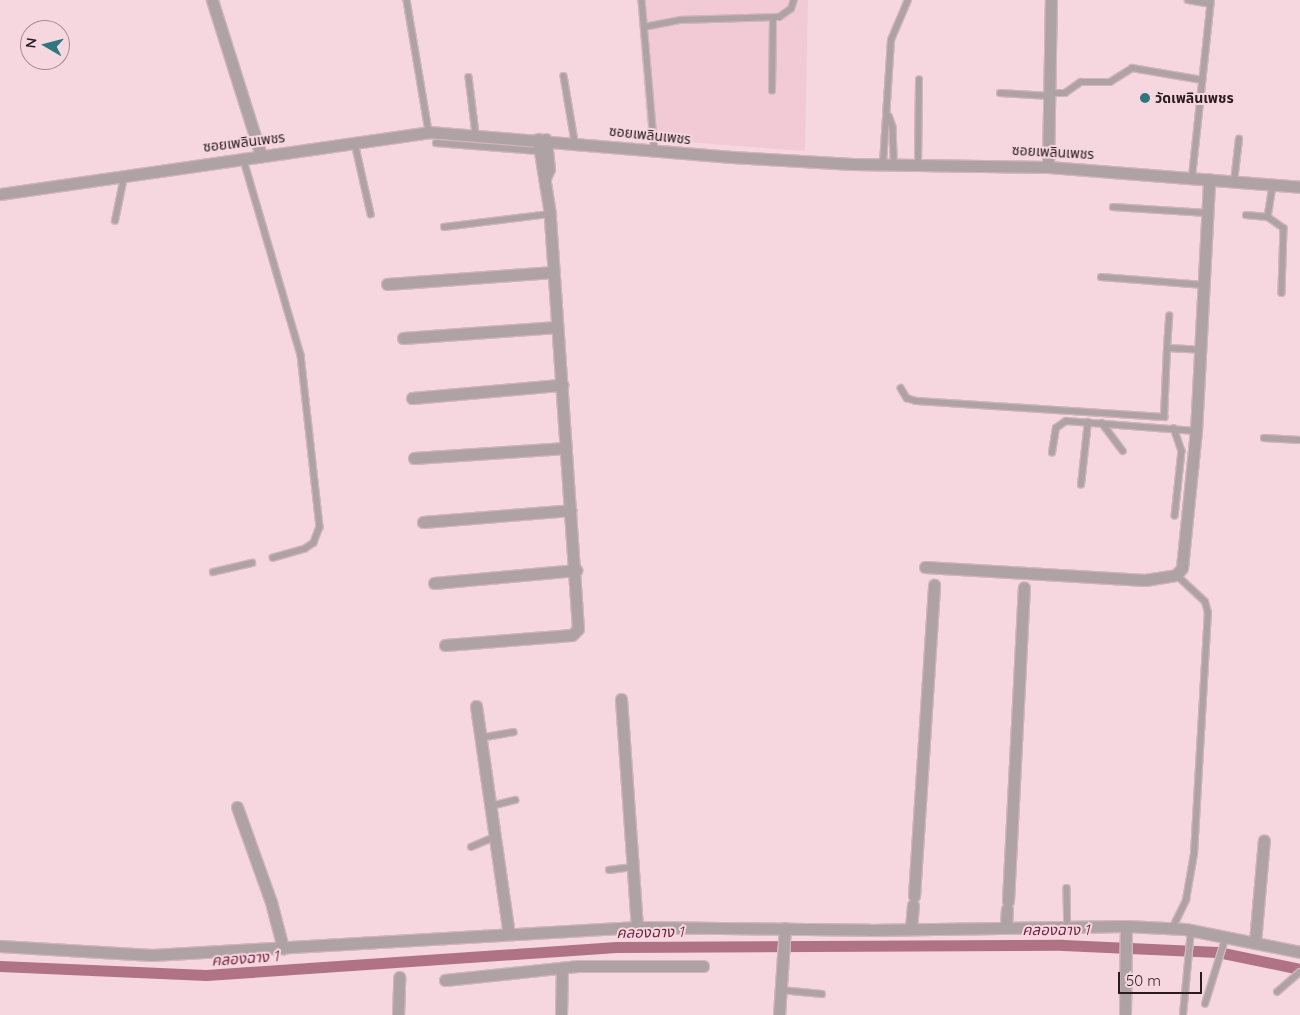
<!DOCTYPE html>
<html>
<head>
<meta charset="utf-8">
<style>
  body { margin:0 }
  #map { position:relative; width:1300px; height:1015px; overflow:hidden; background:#f6d7df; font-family:Quicksand,"Noto Sans Thai",sans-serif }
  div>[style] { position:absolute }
  .built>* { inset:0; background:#f1cad5 }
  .canal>* { height:11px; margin:-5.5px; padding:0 5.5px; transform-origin:5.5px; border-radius:5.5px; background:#b07285 }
  .roads { filter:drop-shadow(1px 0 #d1b5bd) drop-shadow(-1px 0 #d1b5bd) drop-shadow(0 1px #d1b5bd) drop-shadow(0 -1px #d1b5bd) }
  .service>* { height:5.5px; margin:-2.75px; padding:0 2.75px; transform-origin:2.75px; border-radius:2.75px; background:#afa2a5 }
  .minor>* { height:11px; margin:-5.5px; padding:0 5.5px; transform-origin:5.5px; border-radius:5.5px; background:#afa2a5 }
  .dots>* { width:14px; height:14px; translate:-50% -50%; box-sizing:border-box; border:2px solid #f6d7df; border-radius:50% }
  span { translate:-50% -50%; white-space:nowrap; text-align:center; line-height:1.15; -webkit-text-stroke:4px #f6d7df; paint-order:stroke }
  .poi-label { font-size:14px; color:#281c20; font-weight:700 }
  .left { translate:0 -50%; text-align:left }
  .street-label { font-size:14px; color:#281c20 }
  .water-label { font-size:15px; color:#722544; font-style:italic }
  .north { position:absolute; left:20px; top:20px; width:50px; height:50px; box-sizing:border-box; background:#f6d7df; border:1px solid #a48c93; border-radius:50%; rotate:278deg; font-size:14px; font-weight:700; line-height:20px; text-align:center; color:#281c20 }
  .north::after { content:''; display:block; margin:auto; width:18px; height:22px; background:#2f7681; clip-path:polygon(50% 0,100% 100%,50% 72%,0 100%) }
  .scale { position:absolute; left:1118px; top:972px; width:84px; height:22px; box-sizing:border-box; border:2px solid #281c20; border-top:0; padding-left:6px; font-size:15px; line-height:18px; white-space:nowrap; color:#281c20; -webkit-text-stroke:4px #f6d7df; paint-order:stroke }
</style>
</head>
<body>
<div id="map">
  <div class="built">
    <div style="clip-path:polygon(637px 0,808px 0,805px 151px,648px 139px)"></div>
  </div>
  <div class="canal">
    <div style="left:0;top:966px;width:206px;rotate:2.5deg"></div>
    <div style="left:206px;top:975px;width:411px;rotate:-3.9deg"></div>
    <div style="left:616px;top:947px;width:447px;rotate:-0.3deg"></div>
    <div style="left:1063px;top:945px;width:155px;rotate:2.6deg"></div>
    <div style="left:1218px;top:952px;width:84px;rotate:11.7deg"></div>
  </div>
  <div class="roads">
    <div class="service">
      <div style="left:407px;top:0;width:134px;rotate:80.5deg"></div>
      <div style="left:642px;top:0;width:153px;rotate:85.1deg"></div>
      <div style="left:1188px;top:0;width:22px;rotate:10deg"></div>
      <div style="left:644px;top:27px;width:37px;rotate:-11deg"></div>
      <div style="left:680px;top:20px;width:99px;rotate:-1.7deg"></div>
      <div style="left:779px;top:17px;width:14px;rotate:-34deg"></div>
      <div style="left:791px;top:9px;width:9px;rotate:-72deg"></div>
      <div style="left:564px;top:76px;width:67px;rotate:80.5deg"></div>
      <div style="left:469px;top:77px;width:57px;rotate:83deg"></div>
      <div style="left:772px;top:91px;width:73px;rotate:-89.2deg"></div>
      <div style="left:1000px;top:93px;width:49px;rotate:3.5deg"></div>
      <div style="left:1049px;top:93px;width:16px"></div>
      <div style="left:1065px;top:93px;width:19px;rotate:-35deg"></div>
      <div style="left:1081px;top:82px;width:29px"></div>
      <div style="left:1110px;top:82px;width:26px;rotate:-32deg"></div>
      <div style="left:1132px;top:68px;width:71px;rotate:9.7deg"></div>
      <div style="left:889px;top:116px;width:12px;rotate:70deg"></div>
      <div style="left:893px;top:127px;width:37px;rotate:88deg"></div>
      <div style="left:355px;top:143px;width:73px;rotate:77.3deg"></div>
      <div style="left:436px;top:143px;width:102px;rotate:4.5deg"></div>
      <div style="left:243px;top:157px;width:206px;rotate:73.7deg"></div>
      <div style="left:301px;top:355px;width:173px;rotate:83.7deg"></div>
      <div style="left:320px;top:527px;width:17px;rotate:111deg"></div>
      <div style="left:314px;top:543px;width:11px;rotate:146deg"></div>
      <div style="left:305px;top:549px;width:33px;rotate:164deg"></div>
      <div style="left:883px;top:164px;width:124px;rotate:-86.3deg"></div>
      <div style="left:891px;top:40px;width:43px;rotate:-67deg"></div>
      <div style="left:918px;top:164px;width:84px;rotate:-89.3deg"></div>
      <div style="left:1192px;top:177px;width:178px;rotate:-83.9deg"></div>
      <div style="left:1234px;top:182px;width:43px;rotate:-83.4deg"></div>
      <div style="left:1273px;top:186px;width:31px;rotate:99deg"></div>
      <div style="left:1268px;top:217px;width:19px;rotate:35deg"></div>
      <div style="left:1284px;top:228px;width:65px;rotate:91.8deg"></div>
      <div style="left:1113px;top:207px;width:94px;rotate:3.7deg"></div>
      <div style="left:1246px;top:215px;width:22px;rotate:5deg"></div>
      <div style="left:115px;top:221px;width:45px;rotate:-78.4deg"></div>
      <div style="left:444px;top:227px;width:107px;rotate:-7deg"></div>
      <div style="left:1101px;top:277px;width:103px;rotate:4.4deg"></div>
      <div style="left:1167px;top:348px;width:32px;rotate:-86deg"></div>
      <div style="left:901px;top:388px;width:12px;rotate:59deg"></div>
      <div style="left:907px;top:398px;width:9px;rotate:18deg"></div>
      <div style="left:916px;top:401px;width:249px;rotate:3.7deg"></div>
      <div style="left:1164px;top:417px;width:69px;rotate:-87.5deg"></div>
      <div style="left:1167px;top:348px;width:34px;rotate:3deg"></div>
      <div style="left:1102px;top:423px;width:35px;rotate:53deg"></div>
      <div style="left:1174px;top:428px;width:24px;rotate:71deg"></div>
      <div style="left:1182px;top:451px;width:65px;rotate:96.1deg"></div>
      <div style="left:1264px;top:438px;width:36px;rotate:3deg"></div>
      <div style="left:1052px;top:453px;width:25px;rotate:-81deg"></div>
      <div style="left:1056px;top:428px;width:12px;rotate:-35deg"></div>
      <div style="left:1066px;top:421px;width:130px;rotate:4.4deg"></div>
      <div style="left:1081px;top:485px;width:63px;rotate:-83.7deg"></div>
      <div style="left:213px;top:572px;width:40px;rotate:-13deg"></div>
      <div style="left:480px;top:738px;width:34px;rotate:-10deg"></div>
      <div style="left:491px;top:806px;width:25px;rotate:-14deg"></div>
      <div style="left:471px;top:847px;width:26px;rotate:-23deg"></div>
      <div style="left:609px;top:870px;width:24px;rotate:-7deg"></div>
      <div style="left:1067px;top:888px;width:39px;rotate:89deg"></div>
      <div style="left:1173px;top:927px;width:30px;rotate:-64deg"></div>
      <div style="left:1186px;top:900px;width:47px;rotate:-80.1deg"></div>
      <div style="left:1194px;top:854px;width:241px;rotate:-86.7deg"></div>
      <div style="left:1208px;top:613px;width:11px;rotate:-105deg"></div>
      <div style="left:1205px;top:602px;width:40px;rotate:-137deg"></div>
      <div style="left:781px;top:990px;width:41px;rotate:5.6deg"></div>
      <div style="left:1277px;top:992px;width:30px;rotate:-41deg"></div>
      <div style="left:1205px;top:1004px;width:71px;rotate:-72.8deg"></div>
      <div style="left:1183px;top:1015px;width:85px;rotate:-84.6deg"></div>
    </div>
    <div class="minor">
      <div style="left:212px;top:0;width:163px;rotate:72.5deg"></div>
      <div style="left:1048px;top:167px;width:167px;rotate:-89deg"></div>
      <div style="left:545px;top:178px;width:10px;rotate:-66deg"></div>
      <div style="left:549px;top:169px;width:30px;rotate:-96deg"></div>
      <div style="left:0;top:194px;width:433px;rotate:-8.2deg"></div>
      <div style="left:429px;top:132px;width:304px;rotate:4.7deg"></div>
      <div style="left:732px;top:157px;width:121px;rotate:3.3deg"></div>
      <div style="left:853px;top:164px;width:195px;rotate:0.9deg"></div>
      <div style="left:1048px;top:167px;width:253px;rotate:4.5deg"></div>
      <div style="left:387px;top:284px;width:167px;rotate:-4.1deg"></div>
      <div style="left:403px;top:338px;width:154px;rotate:-4.1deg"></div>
      <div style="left:412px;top:398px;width:151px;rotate:-5deg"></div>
      <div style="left:414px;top:458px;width:152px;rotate:-3.8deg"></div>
      <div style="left:423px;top:522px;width:148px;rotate:-4.6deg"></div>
      <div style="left:925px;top:567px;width:220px;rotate:3.4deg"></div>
      <div style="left:1145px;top:580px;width:31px;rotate:-9deg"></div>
      <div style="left:1176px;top:575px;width:9px;rotate:-49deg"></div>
      <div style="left:1182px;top:568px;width:138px;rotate:-84.2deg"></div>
      <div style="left:1196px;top:431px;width:252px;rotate:-87deg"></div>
      <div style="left:434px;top:583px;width:143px;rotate:-5.2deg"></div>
      <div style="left:445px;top:645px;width:127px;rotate:-4.5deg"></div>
      <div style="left:572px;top:635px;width:8px;rotate:-45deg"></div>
      <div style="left:578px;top:629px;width:416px;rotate:-93.9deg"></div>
      <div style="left:550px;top:214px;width:76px;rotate:-99.1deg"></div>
      <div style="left:621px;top:699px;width:229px;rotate:86deg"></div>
      <div style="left:476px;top:706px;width:230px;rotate:81.8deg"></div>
      <div style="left:237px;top:807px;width:101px;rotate:70.3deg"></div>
      <div style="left:271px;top:902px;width:48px;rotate:75.4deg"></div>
      <div style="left:914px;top:896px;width:312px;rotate:-86.3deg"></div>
      <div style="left:1008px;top:901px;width:314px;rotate:-87.1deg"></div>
      <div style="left:1006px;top:927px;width:18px;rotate:-87deg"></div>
      <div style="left:911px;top:928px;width:23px;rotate:-85deg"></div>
      <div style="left:1255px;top:942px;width:102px;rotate:-85deg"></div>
      <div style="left:0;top:946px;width:152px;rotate:3.4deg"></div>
      <div style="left:152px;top:955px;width:486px;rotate:-3.3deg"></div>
      <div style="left:637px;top:927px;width:232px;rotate:0.7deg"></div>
      <div style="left:869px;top:930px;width:257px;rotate:-0.9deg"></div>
      <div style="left:1126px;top:926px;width:59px;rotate:2.9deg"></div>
      <div style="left:1185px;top:929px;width:117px;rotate:11.3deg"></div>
      <div style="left:445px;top:980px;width:135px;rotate:-6deg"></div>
      <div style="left:579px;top:966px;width:124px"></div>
      <div style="left:398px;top:1015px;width:38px;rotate:-88deg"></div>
      <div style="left:561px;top:1015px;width:47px;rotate:-88.8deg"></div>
      <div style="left:779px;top:1015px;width:87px;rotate:-86.1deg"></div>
      <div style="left:1125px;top:1015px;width:89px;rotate:-89.4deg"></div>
    </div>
  </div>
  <div class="dots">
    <div style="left:1145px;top:98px;background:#2f7681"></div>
  </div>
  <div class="poi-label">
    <span class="left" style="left:1155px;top:98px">วัดเพลินเพชร</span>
  </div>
  <div class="street-label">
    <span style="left:650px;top:135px;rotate:6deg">ซอยเพลินเพชร</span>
    <span style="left:244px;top:142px;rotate:-7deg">ซอยเพลินเพชร</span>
    <span style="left:1053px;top:152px;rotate:3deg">ซอยเพลินเพชร</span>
  </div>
  <div class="water-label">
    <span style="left:1056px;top:930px">คลองฉาง 1</span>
    <span style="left:650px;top:932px;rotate:-1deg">คลองฉาง 1</span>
    <span style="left:245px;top:958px;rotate:-4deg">คลองฉาง 1</span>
  </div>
  <div class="north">N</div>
  <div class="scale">50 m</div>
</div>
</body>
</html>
